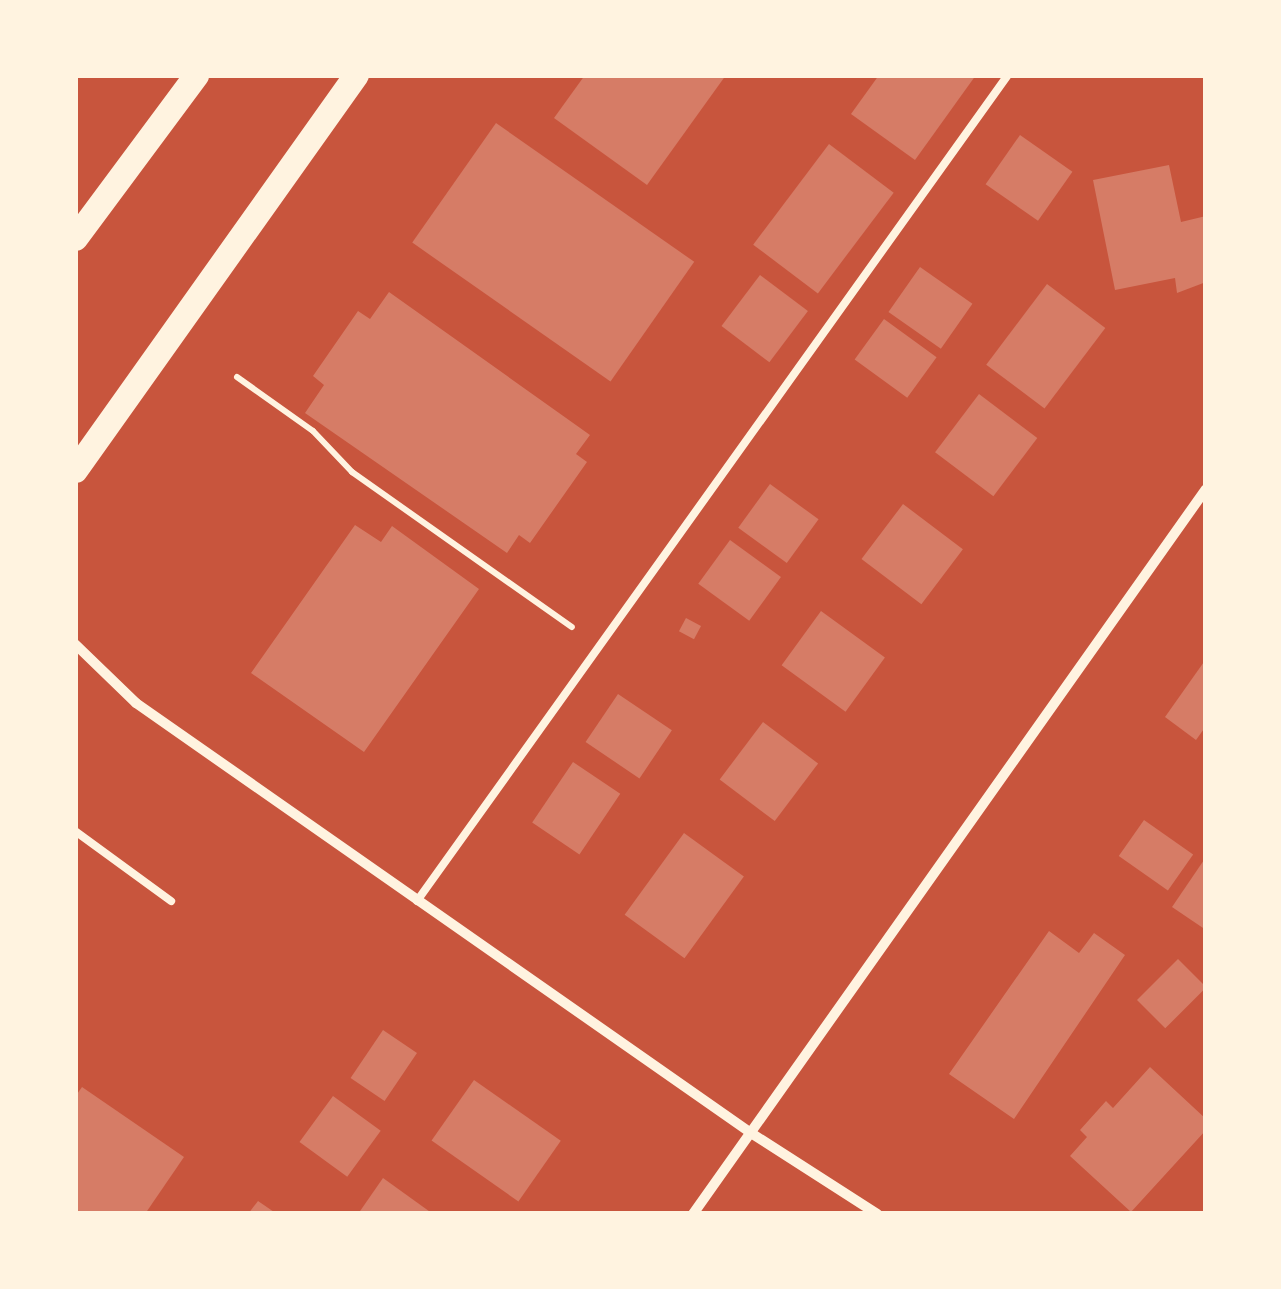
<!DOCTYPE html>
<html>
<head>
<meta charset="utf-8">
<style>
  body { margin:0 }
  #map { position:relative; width:1281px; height:1289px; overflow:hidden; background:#c8553d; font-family:"Work Sans",sans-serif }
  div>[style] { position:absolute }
  .building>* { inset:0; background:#d67c66; transform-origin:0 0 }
  .path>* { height:6px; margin:-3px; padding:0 3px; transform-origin:3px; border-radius:3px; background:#fff3e0 }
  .service>* { height:8px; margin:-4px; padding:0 4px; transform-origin:4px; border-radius:4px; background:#fff3e0 }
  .minor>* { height:10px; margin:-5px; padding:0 5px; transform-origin:5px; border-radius:5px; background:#fff3e0 }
  .primary>* { height:25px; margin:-12.5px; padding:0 12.5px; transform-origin:12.5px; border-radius:12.5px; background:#fff3e0 }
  span { translate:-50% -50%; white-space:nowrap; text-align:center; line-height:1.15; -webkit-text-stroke:10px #fff3e0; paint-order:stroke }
  .frame { position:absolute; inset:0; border:78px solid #fff3e0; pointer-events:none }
</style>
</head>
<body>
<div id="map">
  <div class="building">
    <div style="clip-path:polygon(585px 75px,726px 75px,647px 185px,554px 118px)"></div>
    <div style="clip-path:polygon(879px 75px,976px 75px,915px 160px,851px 114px)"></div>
    <div style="left:496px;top:123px;width:242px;height:146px;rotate:35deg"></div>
    <div style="left:1020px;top:135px;width:64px;height:60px;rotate:35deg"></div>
    <div style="left:829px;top:144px;width:81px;height:126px;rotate:37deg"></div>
    <div style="clip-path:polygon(1169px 165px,1181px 222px,1206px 216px,1206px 282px,1177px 293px,1175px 278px,1115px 290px,1093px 180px)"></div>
    <div style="left:920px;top:267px;width:64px;height:55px;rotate:35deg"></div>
    <div style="left:760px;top:275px;width:60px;height:64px;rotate:37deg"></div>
    <div style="left:1047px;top:284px;width:73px;height:101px;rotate:37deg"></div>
    <div style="clip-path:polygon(389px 292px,590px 435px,576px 454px,587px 462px,530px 543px,519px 535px,507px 553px,305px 413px,324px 385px,313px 376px,358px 311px,370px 319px)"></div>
    <div style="left:884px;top:319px;width:65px;height:50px;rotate:36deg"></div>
    <div style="left:979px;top:394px;width:73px;height:73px;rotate:37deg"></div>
    <div style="left:770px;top:484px;width:60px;height:54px;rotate:36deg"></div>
    <div style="left:903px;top:504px;width:75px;height:69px;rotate:37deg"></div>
    <div style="clip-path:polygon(355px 525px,381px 542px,392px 526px,479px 589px,364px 752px,251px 673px)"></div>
    <div style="left:730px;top:540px;width:63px;height:54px;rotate:36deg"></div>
    <div style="left:821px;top:611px;width:79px;height:67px;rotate:36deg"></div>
    <div style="left:686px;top:618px;width:17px;height:15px;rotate:28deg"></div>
    <div style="clip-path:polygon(1206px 659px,1206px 726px,1196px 740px,1165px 717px)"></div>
    <div style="left:618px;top:694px;width:65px;height:58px;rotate:34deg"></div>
    <div style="left:763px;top:722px;width:69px;height:72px;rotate:37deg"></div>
    <div style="left:573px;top:762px;width:57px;height:73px;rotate:34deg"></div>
    <div style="left:1144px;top:820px;width:60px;height:44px;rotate:35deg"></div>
    <div style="left:684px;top:833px;width:74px;height:101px;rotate:36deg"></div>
    <div style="clip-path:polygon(1206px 857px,1206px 930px,1172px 907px)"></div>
    <div style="clip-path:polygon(1049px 931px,1079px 953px,1094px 933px,1125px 955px,1014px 1119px,949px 1074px)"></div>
    <div style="left:1178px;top:959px;width:40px;height:58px;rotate:45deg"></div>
    <div style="left:383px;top:1030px;width:41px;height:58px;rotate:34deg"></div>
    <div style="clip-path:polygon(1150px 1067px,1206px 1119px,1206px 1130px,1131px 1212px,1070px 1156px,1087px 1137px,1080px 1130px,1106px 1101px,1113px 1108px)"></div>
    <div style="left:474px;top:1080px;width:106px;height:74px;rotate:35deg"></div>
    <div style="clip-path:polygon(82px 1087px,184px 1157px,145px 1214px,75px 1214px,75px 1097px)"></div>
    <div style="left:333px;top:1096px;width:59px;height:57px;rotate:36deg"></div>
    <div style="clip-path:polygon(383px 1178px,433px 1214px,358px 1214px)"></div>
    <div style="clip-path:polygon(258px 1201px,277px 1214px,248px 1214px)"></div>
  </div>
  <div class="path">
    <div style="left:237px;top:377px;width:93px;rotate:35.4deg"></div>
    <div style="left:313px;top:431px;width:57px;rotate:46.4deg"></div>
    <div style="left:352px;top:472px;width:269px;rotate:35.2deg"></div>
  </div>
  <div class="service">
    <div style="left:75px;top:831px;width:119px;rotate:36.1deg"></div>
    <div style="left:417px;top:901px;width:1016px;rotate:-54.42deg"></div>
  </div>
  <div class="minor">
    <div style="left:75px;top:644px;width:85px;rotate:44deg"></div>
    <div style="left:136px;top:703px;width:750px;rotate:34.96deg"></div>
    <div style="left:751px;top:1133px;width:150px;rotate:32.7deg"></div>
    <div style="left:693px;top:1214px;width:888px;rotate:-54.72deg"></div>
  </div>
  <div class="primary">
    <div style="left:75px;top:238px;width:203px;rotate:-53.4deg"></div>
    <div style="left:75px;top:470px;width:485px;rotate:-54.6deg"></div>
  </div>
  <div class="frame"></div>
</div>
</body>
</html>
